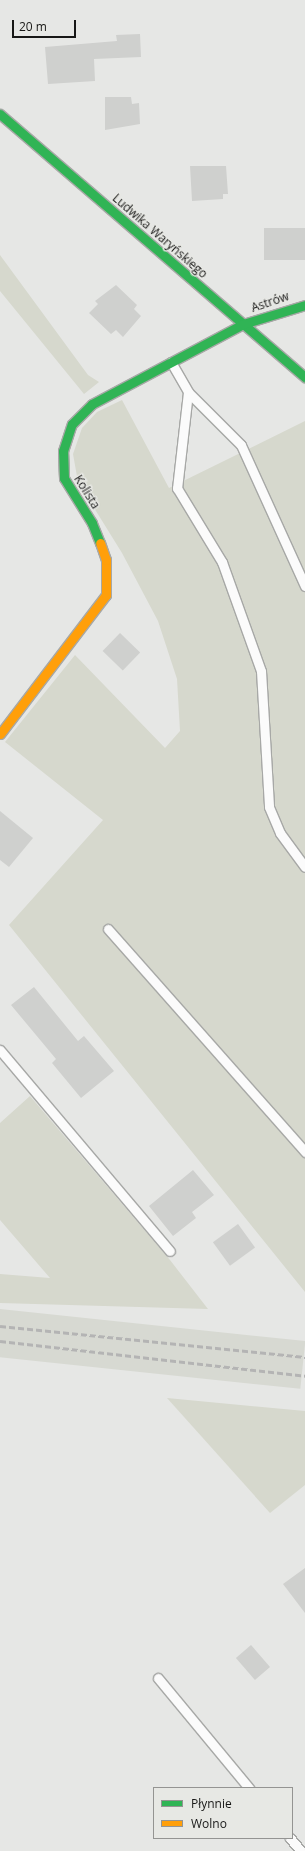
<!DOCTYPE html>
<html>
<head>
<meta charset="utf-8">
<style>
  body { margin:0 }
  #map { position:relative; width:305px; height:1851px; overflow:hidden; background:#e6e7e5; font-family:"Open Sans",sans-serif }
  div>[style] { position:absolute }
  .built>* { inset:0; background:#d7d9d2; transform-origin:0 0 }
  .green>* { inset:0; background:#d6d8cd }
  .building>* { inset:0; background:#cfd0ce; transform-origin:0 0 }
  .roads { filter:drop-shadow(1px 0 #a7a8a6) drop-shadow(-1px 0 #a7a8a6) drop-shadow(0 1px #a7a8a6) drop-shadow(0 -1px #a7a8a6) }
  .lane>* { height:9px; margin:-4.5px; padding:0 4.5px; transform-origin:4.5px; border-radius:4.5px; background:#fbfbfb }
  .fast>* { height:9px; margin:-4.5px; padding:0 4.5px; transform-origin:4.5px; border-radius:4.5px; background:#30b455 }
  .slow>* { height:9px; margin:-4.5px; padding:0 4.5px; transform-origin:4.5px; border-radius:4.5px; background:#ff9f0a }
  .rail>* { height:3px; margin-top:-1.5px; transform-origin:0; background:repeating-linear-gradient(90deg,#b4b4b4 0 6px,transparent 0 9px) }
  span { translate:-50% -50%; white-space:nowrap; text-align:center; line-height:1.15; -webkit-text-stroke:3px #e7e8e4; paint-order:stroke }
  .street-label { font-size:12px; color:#171716 }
  .legend { position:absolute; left:153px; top:1787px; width:140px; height:52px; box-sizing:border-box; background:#e7e8e4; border:1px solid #949492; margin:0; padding:5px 7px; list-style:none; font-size:12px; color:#171716 }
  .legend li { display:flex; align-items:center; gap:8px; height:20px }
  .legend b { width:20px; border:1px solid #949492 }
  .scale { position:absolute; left:12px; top:20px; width:64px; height:18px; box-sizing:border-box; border:2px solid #171716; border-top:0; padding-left:5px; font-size:12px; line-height:14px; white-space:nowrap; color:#171716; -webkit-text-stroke:3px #e7e8e4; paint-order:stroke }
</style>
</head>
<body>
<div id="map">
  <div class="built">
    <div style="left:0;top:1309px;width:307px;height:48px;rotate:6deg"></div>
  </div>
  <div class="green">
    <div style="clip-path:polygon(0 255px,88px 375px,99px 382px,84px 394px,0 291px)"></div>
    <div style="clip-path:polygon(122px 400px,169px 488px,305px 421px,305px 1292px,9px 925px,103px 820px,5px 742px,75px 655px,165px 748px,180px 731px,177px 679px,158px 621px,122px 553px,78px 482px,73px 454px,82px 428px,97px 412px)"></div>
    <div style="clip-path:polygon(30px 1096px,170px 1260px,208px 1309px,0 1303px,0 1274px,50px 1278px,0 1220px,0 1123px)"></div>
    <div style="clip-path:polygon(167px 1398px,305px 1411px,305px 1485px,270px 1513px)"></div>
  </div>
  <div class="building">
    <div style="clip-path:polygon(140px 34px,141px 57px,94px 59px,95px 81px,48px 84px,45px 47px,117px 41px,116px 35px)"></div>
    <div style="clip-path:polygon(105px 97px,131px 97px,132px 104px,139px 103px,140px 124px,105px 130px)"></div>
    <div style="clip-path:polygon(190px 166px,226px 166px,228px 194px,223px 194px,223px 199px,192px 201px)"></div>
    <div style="left:264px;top:228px;width:41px;height:32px"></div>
    <div style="clip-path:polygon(116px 285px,137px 305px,134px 309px,141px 316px,123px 337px,116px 330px,111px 334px,89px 313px,98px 304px,95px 301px)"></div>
    <div style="left:120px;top:633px;width:28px;height:25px;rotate:44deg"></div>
    <div style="clip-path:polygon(0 811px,33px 838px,9px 867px,0 860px)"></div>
    <div style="clip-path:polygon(34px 987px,78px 1041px,84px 1036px,114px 1071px,81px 1098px,52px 1063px,56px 1059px,11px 1005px)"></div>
    <div style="clip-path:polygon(193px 1170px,214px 1195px,192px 1212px,196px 1218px,173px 1236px,149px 1206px)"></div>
    <div style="left:238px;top:1224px;width:29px;height:31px;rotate:54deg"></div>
    <div style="clip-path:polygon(305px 1568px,305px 1613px,283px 1584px)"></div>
    <div style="left:251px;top:1645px;width:29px;height:20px;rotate:49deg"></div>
  </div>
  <div class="roads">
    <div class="lane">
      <div style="left:171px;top:362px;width:34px;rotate:60deg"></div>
      <div style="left:188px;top:392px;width:75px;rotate:45deg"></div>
      <div style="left:241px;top:445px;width:155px;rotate:65.6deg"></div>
      <div style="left:188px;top:392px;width:97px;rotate:96.5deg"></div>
      <div style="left:177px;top:488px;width:87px;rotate:58.7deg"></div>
      <div style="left:222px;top:562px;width:116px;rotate:70.3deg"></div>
      <div style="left:261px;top:671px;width:136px;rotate:86.6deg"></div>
      <div style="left:269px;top:807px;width:28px;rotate:67deg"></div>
      <div style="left:280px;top:833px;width:42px;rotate:53.7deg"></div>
      <div style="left:108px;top:929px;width:298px;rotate:48.5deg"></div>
      <div style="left:0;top:1050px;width:263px;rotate:49.8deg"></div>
      <div style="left:158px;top:1678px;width:143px;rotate:50.4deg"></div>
      <div style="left:290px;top:1838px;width:17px;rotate:50deg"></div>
    </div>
    <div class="fast">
      <div style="left:0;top:114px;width:403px;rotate:40.8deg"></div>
      <div style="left:100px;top:543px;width:22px;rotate:-112deg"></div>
      <div style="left:92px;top:523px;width:53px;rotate:-121.9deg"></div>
      <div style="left:64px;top:478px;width:27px;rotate:-92deg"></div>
      <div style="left:63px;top:451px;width:28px;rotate:-72deg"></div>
      <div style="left:72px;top:424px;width:28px;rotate:-45deg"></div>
      <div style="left:92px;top:404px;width:171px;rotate:-27.9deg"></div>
      <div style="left:243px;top:324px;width:65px;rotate:-17deg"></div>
    </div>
    <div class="slow">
      <div style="left:0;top:734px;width:175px;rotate:-52.7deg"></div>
      <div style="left:106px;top:595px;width:35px;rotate:-90deg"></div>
      <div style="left:106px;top:560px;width:18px;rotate:-109deg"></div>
    </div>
  </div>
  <div class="rail">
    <div style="left:0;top:1326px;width:307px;rotate:5.8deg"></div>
    <div style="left:0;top:1341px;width:307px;rotate:6.5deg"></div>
  </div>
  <div class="street-label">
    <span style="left:160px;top:236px;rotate:41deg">Ludwika Waryńskiego</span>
    <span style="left:270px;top:302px;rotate:-19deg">Astrów</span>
    <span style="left:87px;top:492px;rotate:58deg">Kolista</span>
  </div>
  <ul class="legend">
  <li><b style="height:5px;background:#30b455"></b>Płynnie</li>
  <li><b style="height:5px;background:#ff9f0a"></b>Wolno</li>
  </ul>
  <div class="scale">20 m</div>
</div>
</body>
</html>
